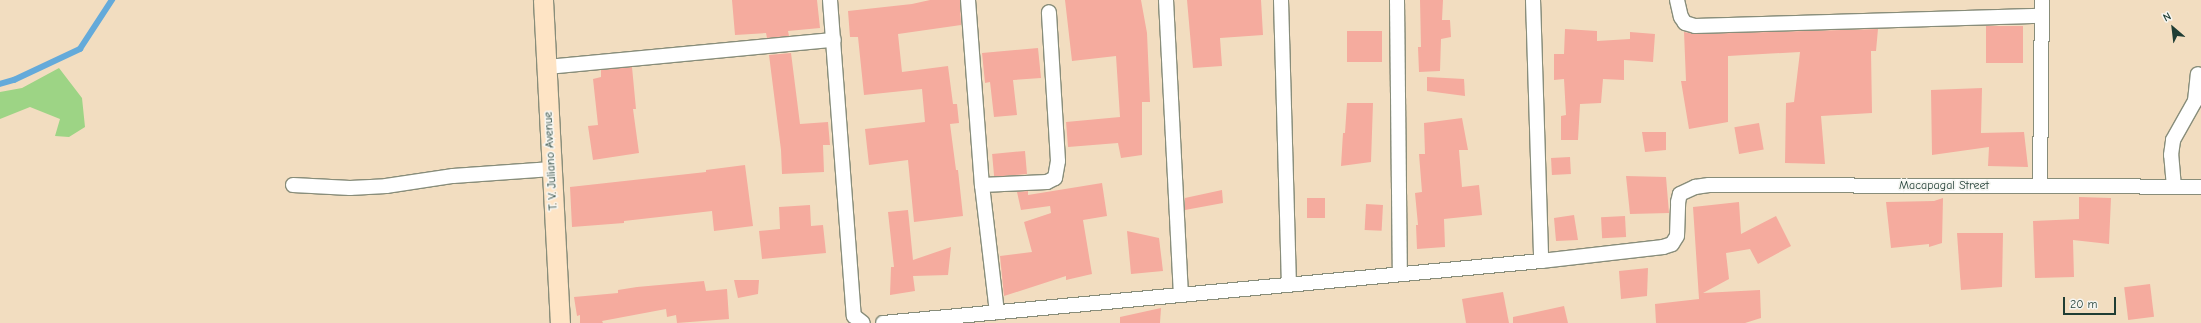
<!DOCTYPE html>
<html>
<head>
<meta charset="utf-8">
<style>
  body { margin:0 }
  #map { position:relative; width:2201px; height:323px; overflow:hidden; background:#f2ddc0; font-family:"Comic Neue",sans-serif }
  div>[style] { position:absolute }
  .green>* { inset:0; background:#9dd485 }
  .stream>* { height:5.5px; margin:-2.75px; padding:0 2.75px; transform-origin:2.75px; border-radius:2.75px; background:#64aada }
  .building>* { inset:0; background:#f5ab9e; transform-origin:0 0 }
  .roads { filter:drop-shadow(1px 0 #888d7a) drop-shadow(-1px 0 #888d7a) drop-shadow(0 1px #888d7a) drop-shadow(0 -1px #888d7a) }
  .minor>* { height:14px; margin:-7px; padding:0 7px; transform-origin:7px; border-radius:7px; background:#fff }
  .secondary>* { height:19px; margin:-9.5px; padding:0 9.5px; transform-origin:9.5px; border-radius:9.5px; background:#fee4c5 }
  span { translate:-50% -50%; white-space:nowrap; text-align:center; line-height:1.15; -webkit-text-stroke:3.5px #f6f6f2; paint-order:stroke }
  .street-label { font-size:12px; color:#1f3d34 }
  .north { position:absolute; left:2153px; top:8px; width:40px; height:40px; -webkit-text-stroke:3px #f6f6f2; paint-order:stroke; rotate:332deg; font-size:11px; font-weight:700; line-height:16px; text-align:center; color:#1f3d34 }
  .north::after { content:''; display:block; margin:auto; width:14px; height:18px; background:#1f3d34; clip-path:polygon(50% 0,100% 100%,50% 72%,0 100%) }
  .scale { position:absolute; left:2063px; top:297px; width:53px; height:18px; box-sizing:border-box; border:2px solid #1f3d34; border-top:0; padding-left:5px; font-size:12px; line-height:14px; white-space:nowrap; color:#1f3d34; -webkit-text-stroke:3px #f6f6f2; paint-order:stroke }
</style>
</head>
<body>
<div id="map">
  <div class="green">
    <div style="clip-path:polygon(59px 68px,82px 98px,85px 127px,69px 137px,55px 136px,60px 119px,30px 107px,0 119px,0 92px,22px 88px)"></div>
  </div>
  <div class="stream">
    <div style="left:0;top:84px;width:15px;rotate:-16deg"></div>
    <div style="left:14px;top:80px;width:73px;rotate:-25.2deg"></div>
    <div style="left:80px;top:49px;width:59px;rotate:-56.9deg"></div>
  </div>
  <div class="building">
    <div style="clip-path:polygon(732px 0,817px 0,820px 28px,788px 31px,789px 36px,767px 38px,766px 33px,735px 35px)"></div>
    <div style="clip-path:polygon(930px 0,960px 0,961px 25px,898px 34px,902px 72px,948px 66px,953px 104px,957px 104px,959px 123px,950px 124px,956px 170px,958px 170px,963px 216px,914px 222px,908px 160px,869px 165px,865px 129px,925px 122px,922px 89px,864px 95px,858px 37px,850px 37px,848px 11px,912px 4px)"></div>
    <div style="clip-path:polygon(1065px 0,1141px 0,1147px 33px,1150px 102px,1142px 102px,1142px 155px,1121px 158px,1118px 143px,1068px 147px,1066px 122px,1120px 117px,1116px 56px,1072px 61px)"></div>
    <div style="clip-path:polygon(1187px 0,1261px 0,1263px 35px,1220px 38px,1222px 66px,1193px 68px)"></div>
    <div style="clip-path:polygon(1420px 0,1443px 0,1442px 20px,1450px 20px,1451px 37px,1441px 39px,1440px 71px,1419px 72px,1418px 47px,1421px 47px)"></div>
    <div style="left:1986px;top:26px;width:37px;height:37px"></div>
    <div style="clip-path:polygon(1565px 29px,1597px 31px,1597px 41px,1630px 39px,1630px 32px,1655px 34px,1653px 62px,1624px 60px,1624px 80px,1603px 79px,1601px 103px,1580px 104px,1578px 140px,1561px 140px,1561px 116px,1566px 115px,1564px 79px,1554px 80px,1554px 54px,1564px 54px)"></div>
    <div style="clip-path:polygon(1878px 29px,1876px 51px,1871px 51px,1872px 113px,1821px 116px,1825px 164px,1785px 163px,1786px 103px,1794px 102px,1800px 52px,1728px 56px,1728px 122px,1689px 129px,1681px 81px,1686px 81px,1684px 32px,1695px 34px)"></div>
    <div style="left:1382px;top:31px;width:31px;height:35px;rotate:90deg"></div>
    <div style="clip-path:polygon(1038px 48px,1041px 78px,1013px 80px,1017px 115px,994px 117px,990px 82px,985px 83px,982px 53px)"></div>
    <div style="clip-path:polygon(791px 53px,800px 124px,828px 122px,830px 145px,823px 145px,824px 172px,782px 174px,781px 150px,769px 55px)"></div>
    <div style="clip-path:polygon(632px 67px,636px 109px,633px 109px,639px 153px,593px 160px,588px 126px,598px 125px,593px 79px,601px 77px,601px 70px)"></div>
    <div style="clip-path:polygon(1427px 77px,1464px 79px,1465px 96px,1427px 91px)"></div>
    <div style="clip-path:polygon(1982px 88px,1981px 133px,2024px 132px,2028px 167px,1988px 166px,1989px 147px,1932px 155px,1931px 90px)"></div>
    <div style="clip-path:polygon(1347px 103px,1373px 103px,1371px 162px,1341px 166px,1343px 133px,1345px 133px)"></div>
    <div style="clip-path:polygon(1462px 118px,1468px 150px,1459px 150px,1462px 187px,1479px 185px,1482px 215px,1444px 219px,1445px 247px,1417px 249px,1416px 225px,1418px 225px,1415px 193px,1422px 192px,1419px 154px,1425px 154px,1424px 123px)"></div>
    <div style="left:1759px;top:123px;width:27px;height:25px;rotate:80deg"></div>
    <div style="clip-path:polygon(1642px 132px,1666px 132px,1666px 150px,1645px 152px)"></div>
    <div style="left:1025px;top:151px;width:23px;height:33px;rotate:85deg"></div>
    <div style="left:1570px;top:157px;width:17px;height:19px;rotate:87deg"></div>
    <div style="clip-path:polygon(745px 165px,753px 226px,714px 231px,712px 211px,624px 221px,624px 223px,572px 227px,570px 187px,706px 172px,706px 170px)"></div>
    <div style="clip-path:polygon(1626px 176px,1666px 177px,1669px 213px,1630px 214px)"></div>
    <div style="clip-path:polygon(1102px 183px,1107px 216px,1083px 220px,1092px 274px,1066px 280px,1066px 276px,1004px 296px,1000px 256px,1032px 252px,1024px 222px,1051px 213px,1050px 206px,1021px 210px,1017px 192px,1028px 191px,1028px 195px)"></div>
    <div style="clip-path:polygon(1222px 190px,1223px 203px,1185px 210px,1185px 198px)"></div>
    <div style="clip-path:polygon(2079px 197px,2111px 198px,2109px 244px,2073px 240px,2074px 277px,2035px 278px,2033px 221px,2079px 219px)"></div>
    <div style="left:1307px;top:198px;width:18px;height:20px"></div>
    <div style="clip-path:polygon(1943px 198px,1942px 243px,1929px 247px,1929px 244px,1891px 248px,1886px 202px,1934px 201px)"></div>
    <div style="clip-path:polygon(1739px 202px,1741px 234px,1776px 216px,1791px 246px,1758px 264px,1750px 249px,1726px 253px,1729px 279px,1703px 293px,1760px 290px,1761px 318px,1745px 323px,1656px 323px,1655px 304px,1699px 299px,1693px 207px)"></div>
    <div style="left:1366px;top:204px;width:17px;height:26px;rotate:3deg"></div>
    <div style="clip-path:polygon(810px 205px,811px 226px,823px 225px,826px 253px,762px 259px,759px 231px,780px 229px,779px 207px)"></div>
    <div style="clip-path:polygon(908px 210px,913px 260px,951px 247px,948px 275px,913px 276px,915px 291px,890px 295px,891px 267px,894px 267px,888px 212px)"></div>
    <div style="clip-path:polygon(1574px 215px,1578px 240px,1556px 241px,1554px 218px)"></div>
    <div style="left:1625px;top:216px;width:21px;height:24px;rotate:87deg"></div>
    <div style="clip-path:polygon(1127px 231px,1159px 238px,1163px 271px,1131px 274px)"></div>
    <div style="clip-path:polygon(1957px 233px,2003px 233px,2002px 287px,1961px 290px)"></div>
    <div style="clip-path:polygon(1648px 268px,1647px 296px,1621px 299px,1619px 271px)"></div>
    <div style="clip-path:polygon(734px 280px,759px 280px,758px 294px,738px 298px)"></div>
    <div style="clip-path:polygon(704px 281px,706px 291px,727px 289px,729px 319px,677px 323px,676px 315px,667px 317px,666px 309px,602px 321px,603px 323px,580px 323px,580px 315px,577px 316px,574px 297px,618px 293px,618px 290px,637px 287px)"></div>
    <div style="left:2150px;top:284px;width:33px;height:26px;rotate:83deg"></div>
    <div style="clip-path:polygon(1503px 292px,1509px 323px,1466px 323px,1462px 299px)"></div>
    <div style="clip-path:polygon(1564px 306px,1568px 323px,1513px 323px,1513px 317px)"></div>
    <div style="clip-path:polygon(1161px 308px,1160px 323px,1120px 323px,1120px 317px)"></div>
  </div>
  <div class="roads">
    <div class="minor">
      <div style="left:830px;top:0;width:317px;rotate:85.7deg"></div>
      <div style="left:854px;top:316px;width:11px;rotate:38deg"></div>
      <div style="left:968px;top:0;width:186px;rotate:85.7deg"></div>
      <div style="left:982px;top:185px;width:128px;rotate:83.3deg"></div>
      <div style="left:1166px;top:0;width:295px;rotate:87.1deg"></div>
      <div style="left:1281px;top:0;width:285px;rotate:88.4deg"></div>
      <div style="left:1397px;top:0;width:274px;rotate:89.4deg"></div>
      <div style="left:1533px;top:0;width:261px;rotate:88.2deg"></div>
      <div style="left:1677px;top:0;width:17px;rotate:77deg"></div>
      <div style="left:1681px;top:17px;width:7px;rotate:56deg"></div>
      <div style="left:1685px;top:23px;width:10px;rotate:17deg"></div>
      <div style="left:1695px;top:26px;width:346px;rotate:-1.7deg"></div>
      <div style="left:546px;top:67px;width:289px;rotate:-5.4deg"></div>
      <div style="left:293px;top:185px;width:57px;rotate:3deg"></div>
      <div style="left:350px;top:188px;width:36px;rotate:-3deg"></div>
      <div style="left:386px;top:186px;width:68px;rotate:-8.5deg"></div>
      <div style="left:453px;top:176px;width:99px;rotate:-4deg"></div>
      <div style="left:982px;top:185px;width:65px;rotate:-2.6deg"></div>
      <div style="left:1047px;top:182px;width:9px;rotate:-27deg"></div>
      <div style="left:1055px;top:178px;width:17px;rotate:-80deg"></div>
      <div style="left:1058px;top:161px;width:149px;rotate:-93.5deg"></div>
      <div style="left:2040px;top:186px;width:186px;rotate:-89.4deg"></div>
      <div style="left:2174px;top:187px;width:32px;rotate:-95deg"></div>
      <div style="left:2171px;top:155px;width:15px;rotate:-82deg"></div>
      <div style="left:2173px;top:140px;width:45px;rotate:-60.6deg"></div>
      <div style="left:2195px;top:101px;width:27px;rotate:-84deg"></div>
      <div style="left:883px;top:323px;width:661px;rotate:-5.38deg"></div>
      <div style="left:1541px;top:261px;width:123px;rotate:-6.5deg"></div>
      <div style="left:1663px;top:247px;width:9px;rotate:-18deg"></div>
      <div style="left:1672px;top:244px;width:9px;rotate:-58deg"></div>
      <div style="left:1677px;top:236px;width:34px;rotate:-88deg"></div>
      <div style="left:1678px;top:202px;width:8px;rotate:-76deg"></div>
      <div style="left:1680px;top:194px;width:17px;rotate:-25deg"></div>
      <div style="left:1695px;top:187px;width:14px;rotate:-8deg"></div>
      <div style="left:1709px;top:185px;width:492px;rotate:0.2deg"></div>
    </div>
    <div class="secondary">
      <div style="left:543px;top:0;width:323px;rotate:87deg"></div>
    </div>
  </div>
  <div class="street-label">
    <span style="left:551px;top:161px;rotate:-93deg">T. V. Juliano Avenue</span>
    <span style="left:1944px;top:186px">Macapagal Street</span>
  </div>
  <div class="north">N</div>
  <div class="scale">20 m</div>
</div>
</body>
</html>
